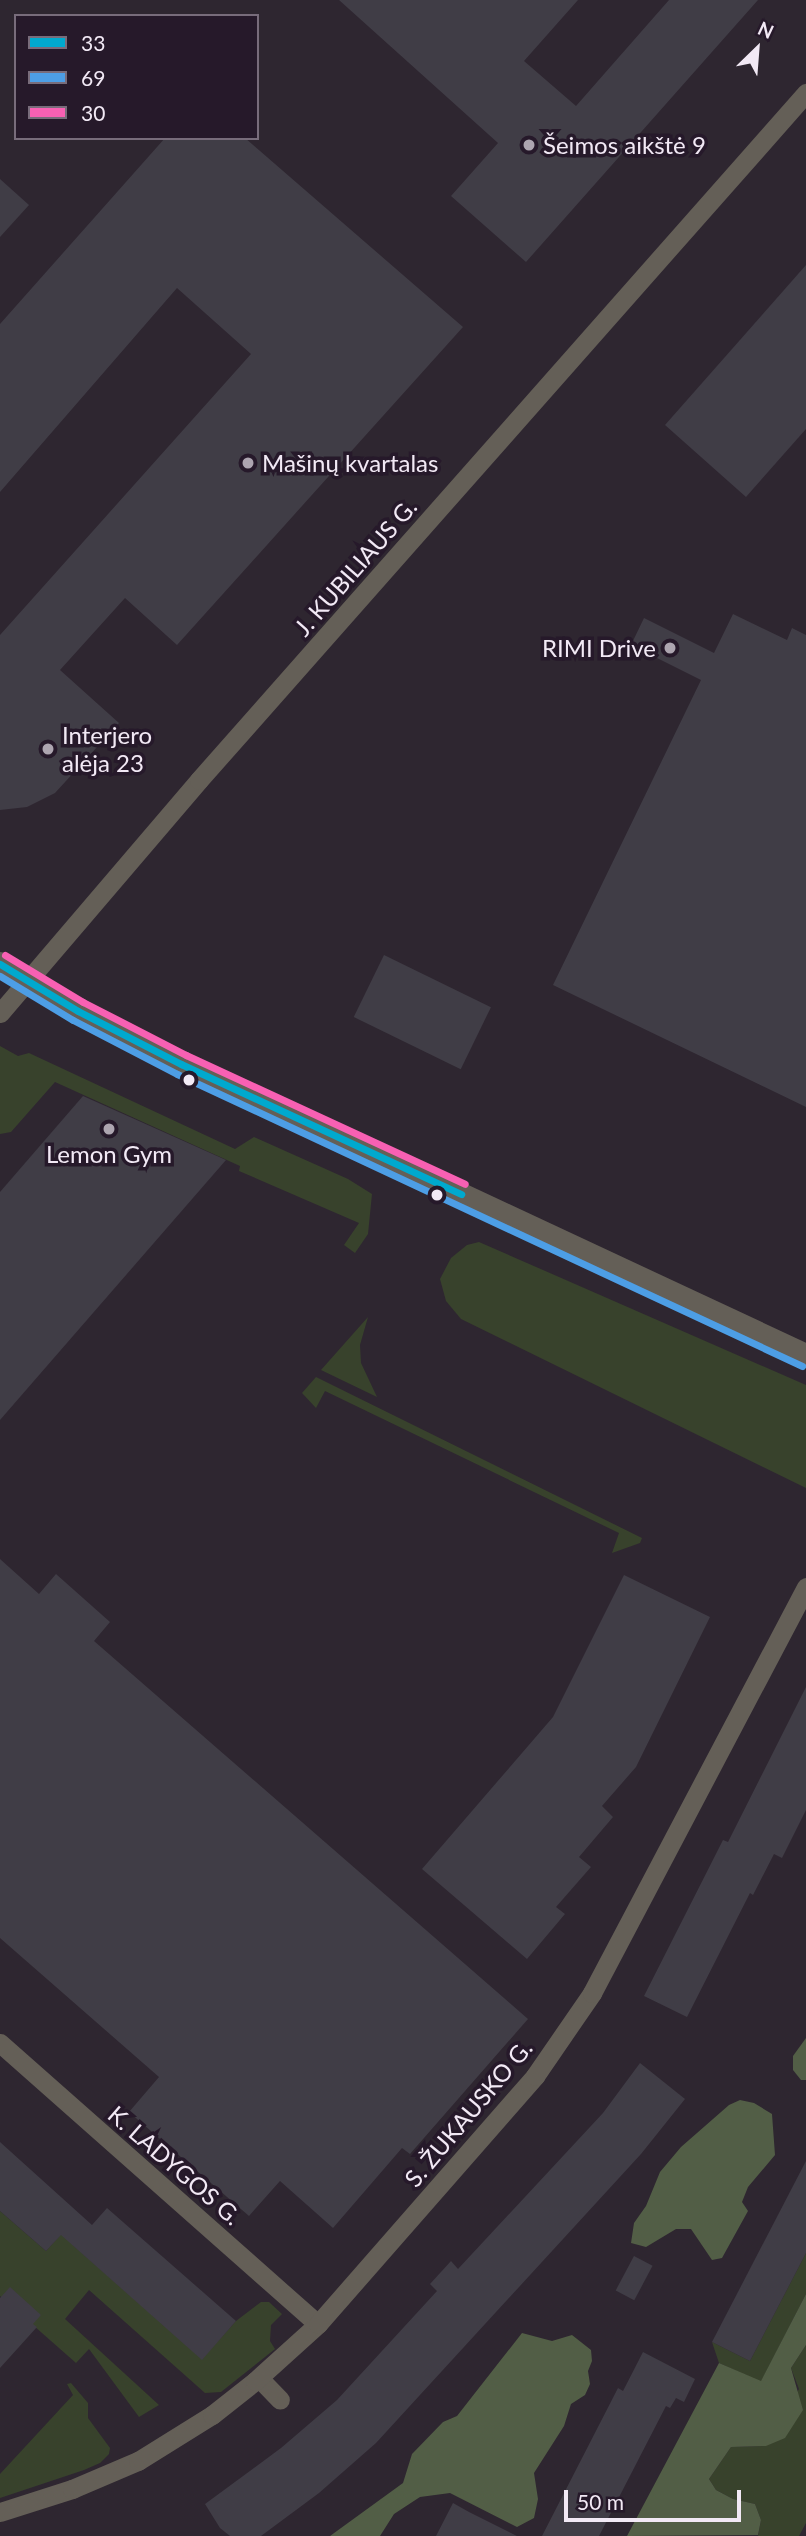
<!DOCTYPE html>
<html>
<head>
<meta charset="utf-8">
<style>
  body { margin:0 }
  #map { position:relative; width:806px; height:2536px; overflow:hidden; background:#2e2630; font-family:Lato,sans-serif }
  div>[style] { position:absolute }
  .green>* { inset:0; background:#38422c }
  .forest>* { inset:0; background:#525e46 }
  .building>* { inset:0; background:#403d46; transform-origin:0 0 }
  .minor>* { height:19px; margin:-9.5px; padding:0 9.5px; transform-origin:9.5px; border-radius:9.5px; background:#645f57 }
  .tertiary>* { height:24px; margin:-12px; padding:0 12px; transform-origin:12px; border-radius:12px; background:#645f57 }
  .bus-1>* { height:7px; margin:-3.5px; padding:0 3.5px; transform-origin:3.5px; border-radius:3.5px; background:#00a9ce }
  .bus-2>* { height:7px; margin:-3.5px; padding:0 3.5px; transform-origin:3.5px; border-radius:3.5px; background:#4d9ee5 }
  .bus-3>* { height:7px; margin:-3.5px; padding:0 3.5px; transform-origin:3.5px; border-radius:3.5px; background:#f860b3 }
  .dots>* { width:19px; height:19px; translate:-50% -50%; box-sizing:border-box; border:4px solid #26192a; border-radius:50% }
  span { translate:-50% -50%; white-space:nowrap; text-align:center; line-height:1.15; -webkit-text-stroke:7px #26192a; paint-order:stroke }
  .poi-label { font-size:24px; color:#f2e9f5 }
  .left { translate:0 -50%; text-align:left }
  .right { translate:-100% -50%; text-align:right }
  .street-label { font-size:24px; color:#f2e9f5 }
  .legend { position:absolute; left:14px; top:14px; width:245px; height:126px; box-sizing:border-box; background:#26192a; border:2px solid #786c7b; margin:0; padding:9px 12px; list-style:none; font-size:21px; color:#f2e9f5 }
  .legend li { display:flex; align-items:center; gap:14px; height:35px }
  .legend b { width:35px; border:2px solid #786c7b }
  .north { position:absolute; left:722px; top:14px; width:70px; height:70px; -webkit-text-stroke:5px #26192a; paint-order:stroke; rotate:25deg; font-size:19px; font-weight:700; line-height:28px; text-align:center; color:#f2e9f5 }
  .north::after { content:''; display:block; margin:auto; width:24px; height:32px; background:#f2e9f5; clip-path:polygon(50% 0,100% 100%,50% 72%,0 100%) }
  .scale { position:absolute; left:564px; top:2490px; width:177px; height:32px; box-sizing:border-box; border:4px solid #f2e9f5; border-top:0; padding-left:9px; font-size:21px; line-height:24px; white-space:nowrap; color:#f2e9f5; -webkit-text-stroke:5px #26192a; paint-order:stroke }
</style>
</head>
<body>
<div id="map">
  <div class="green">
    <div style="clip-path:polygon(0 1046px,18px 1056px,29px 1053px,235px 1149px,254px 1137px,348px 1179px,372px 1194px,368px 1234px,355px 1253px,344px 1245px,359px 1223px,239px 1171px,240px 1166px,55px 1082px,11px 1132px,0 1134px)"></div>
    <div style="clip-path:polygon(479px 1242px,806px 1385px,806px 1488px,461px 1319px,446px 1301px,440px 1279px,451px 1258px,467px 1245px)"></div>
    <div style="clip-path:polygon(368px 1317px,360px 1345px,361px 1363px,377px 1397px,321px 1370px)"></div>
    <div style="clip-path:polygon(316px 1377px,642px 1538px,640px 1543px,612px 1553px,619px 1533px,325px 1391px,316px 1408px,302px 1393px)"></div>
    <div style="clip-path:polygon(0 2211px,46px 2251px,63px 2232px,74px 2246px,202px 2359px,236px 2321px,261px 2302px,269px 2302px,282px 2314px,271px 2325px,270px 2341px,275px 2349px,221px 2392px,205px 2393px,89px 2290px,65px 2319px,159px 2405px,139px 2417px,89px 2349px,76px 2363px,0 2296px)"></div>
    <div style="clip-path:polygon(806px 2253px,806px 2294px,761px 2382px,719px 2363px,712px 2342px,750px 2361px)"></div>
    <div style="clip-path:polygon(806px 2345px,806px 2523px,799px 2536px,758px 2536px,761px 2520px,755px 2504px,733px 2499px,716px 2490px,709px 2479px,731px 2447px,766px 2446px,799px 2389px,791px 2368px)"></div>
    <div style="clip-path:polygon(71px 2383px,88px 2403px,88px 2418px,110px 2448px,109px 2454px,100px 2463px,84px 2470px,0 2498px,0 2474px,73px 2395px,67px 2384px)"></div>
  </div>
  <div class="forest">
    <div style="clip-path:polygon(806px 2038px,806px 2080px,801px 2080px,793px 2070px,793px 2056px)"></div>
    <div style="clip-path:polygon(740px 2100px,754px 2103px,772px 2114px,775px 2155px,748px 2187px,742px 2202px,748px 2211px,722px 2258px,712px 2260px,691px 2229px,676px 2229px,646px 2247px,631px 2243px,634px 2223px,646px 2206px,660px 2172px,681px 2147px,729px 2105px)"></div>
    <div style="clip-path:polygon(806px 2294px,806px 2345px,791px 2368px,803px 2410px,785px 2438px,766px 2446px,731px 2447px,709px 2479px,716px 2490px,733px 2499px,755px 2504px,761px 2520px,758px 2535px,627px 2536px,719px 2363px,761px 2381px)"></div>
    <div style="clip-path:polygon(522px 2333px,552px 2341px,572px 2335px,591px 2350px,592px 2361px,588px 2371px,590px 2384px,585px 2395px,571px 2404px,564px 2426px,534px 2473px,538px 2499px,534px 2518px,517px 2527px,450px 2493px,420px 2497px,394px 2514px,380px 2536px,330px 2536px,403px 2483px,412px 2454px,443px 2422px,457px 2416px)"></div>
  </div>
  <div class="building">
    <div style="clip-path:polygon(339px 0,578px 0,524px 61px,576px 106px,669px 0,758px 0,526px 262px,451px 196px,498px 143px)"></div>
    <div style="clip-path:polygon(165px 138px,245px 138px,463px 327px,177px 645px,125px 598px,60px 670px,119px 723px,55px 793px,27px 807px,0 810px,0 635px,251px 354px,177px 288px,0 492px,0 324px)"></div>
    <div style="clip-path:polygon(0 179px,29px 205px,0 237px)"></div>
    <div style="clip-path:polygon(806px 265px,806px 429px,746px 497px,665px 425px)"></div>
    <div style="clip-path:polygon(733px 614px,787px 640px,792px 628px,806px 635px,806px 1107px,553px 985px,701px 680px,631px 645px,644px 618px,714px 653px)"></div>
    <div style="left:384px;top:955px;width:119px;height:69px;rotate:26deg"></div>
    <div style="clip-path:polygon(83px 1096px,226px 1160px,0 1420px,0 1192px)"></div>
    <div style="clip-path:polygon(0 1559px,39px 1594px,56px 1574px,110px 1622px,94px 1641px,528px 2019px,410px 2154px,402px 2148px,333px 2228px,280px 2181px,249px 2216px,129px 2112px,159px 2077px,0 1938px)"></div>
    <div style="clip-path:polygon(624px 1575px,710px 1617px,636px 1767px,602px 1806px,613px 1817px,579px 1857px,591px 1867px,556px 1907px,565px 1914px,527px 1959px,422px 1869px,553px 1717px)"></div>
    <div style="clip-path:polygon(806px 1687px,806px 1810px,782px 1858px,774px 1854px,753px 1895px,750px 1893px,687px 2017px,644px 1996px,723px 1840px,728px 1842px)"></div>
    <div style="clip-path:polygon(640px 2063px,685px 2099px,641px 2154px,376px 2443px,319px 2493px,261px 2536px,230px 2536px,220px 2528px,205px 2504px,281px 2448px,337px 2400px,437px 2291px,430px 2284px,451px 2261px,458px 2269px,603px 2113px)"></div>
    <div style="clip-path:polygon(0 2142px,92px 2225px,107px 2208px,236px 2321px,202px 2360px,61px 2235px,46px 2251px,0 2211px)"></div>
    <div style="clip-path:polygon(806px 2161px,806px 2253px,750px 2361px,712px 2342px)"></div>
    <div style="left:634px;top:2256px;width:21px;height:39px;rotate:28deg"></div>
    <div style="clip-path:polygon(10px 2287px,41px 2315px,33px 2324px,37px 2327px,0 2368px,0 2298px)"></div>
    <div style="clip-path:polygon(643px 2352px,695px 2379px,684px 2402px,676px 2398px,670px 2408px,666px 2406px,599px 2536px,542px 2536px,618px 2388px,623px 2391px)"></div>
    <div style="clip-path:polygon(453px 2503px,469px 2512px,517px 2536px,436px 2536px)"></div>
  </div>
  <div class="minor">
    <div style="left:0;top:1013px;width:306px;rotate:-49.5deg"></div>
    <div style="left:199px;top:780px;width:917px;rotate:-48.54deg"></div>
    <div style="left:0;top:2043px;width:424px;rotate:41.5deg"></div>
    <div style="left:259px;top:2378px;width:30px;rotate:46deg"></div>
    <div style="left:0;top:2512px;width:76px;rotate:-17.7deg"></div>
    <div style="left:72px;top:2489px;width:72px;rotate:-23deg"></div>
    <div style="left:138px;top:2461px;width:87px;rotate:-31.9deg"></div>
    <div style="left:212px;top:2415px;width:55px;rotate:-38.3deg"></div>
    <div style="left:255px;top:2381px;width:85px;rotate:-42.1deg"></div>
    <div style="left:318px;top:2324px;width:330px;rotate:-48.8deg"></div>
    <div style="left:535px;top:2076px;width:101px;rotate:-55.5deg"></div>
    <div style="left:592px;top:1993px;width:459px;rotate:-62.2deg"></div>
  </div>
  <div class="tertiary">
    <div style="left:0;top:964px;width:91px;rotate:31.1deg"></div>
    <div style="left:78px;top:1011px;width:116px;rotate:27.2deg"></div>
    <div style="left:181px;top:1064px;width:690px;rotate:25.04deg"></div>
  </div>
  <div class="bus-1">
    <div style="left:0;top:964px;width:91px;rotate:31.1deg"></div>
    <div style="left:78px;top:1011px;width:116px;rotate:27.2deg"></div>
    <div style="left:181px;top:1064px;width:309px;rotate:24.9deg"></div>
  </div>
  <div class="bus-2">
    <div style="left:0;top:976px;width:85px;rotate:31.1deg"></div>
    <div style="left:73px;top:1020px;width:117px;rotate:27.4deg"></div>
    <div style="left:177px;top:1074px;width:690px;rotate:25.04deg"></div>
  </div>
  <div class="bus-3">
    <div style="left:5px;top:955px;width:91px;rotate:31.1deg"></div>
    <div style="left:83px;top:1002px;width:116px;rotate:27.2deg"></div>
    <div style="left:186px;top:1055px;width:307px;rotate:24.8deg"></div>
  </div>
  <div class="dots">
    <div style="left:529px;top:145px;background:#ada5b0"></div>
    <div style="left:248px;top:463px;background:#ada5b0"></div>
    <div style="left:670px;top:648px;background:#ada5b0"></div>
    <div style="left:48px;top:749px;background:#ada5b0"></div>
    <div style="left:189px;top:1080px;background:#f2e9f5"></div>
    <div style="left:109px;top:1129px;background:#ada5b0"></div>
    <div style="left:437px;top:1195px;background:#f2e9f5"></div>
  </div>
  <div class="poi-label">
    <span class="left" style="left:543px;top:145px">Šeimos aikštė 9</span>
    <span class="left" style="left:262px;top:463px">Mašinų kvartalas</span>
    <span class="right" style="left:656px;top:648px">RIMI Drive</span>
    <span class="left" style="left:62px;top:749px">Interjero<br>alėja 23</span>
    <span style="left:109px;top:1154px">Lemon Gym</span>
  </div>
  <div class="street-label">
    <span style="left:355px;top:567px;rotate:-49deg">J. KUBILIAUS G.</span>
    <span style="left:468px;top:2113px;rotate:-50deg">S. ŽUKAUSKO G.</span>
    <span style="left:175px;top:2165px;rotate:41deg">K. LADYGOS G.</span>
  </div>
  <ul class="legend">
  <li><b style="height:9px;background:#00a9ce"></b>33</li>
  <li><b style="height:9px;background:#4d9ee5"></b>69</li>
  <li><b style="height:9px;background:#f860b3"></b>30</li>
  </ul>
  <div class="north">N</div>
  <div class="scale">50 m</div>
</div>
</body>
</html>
